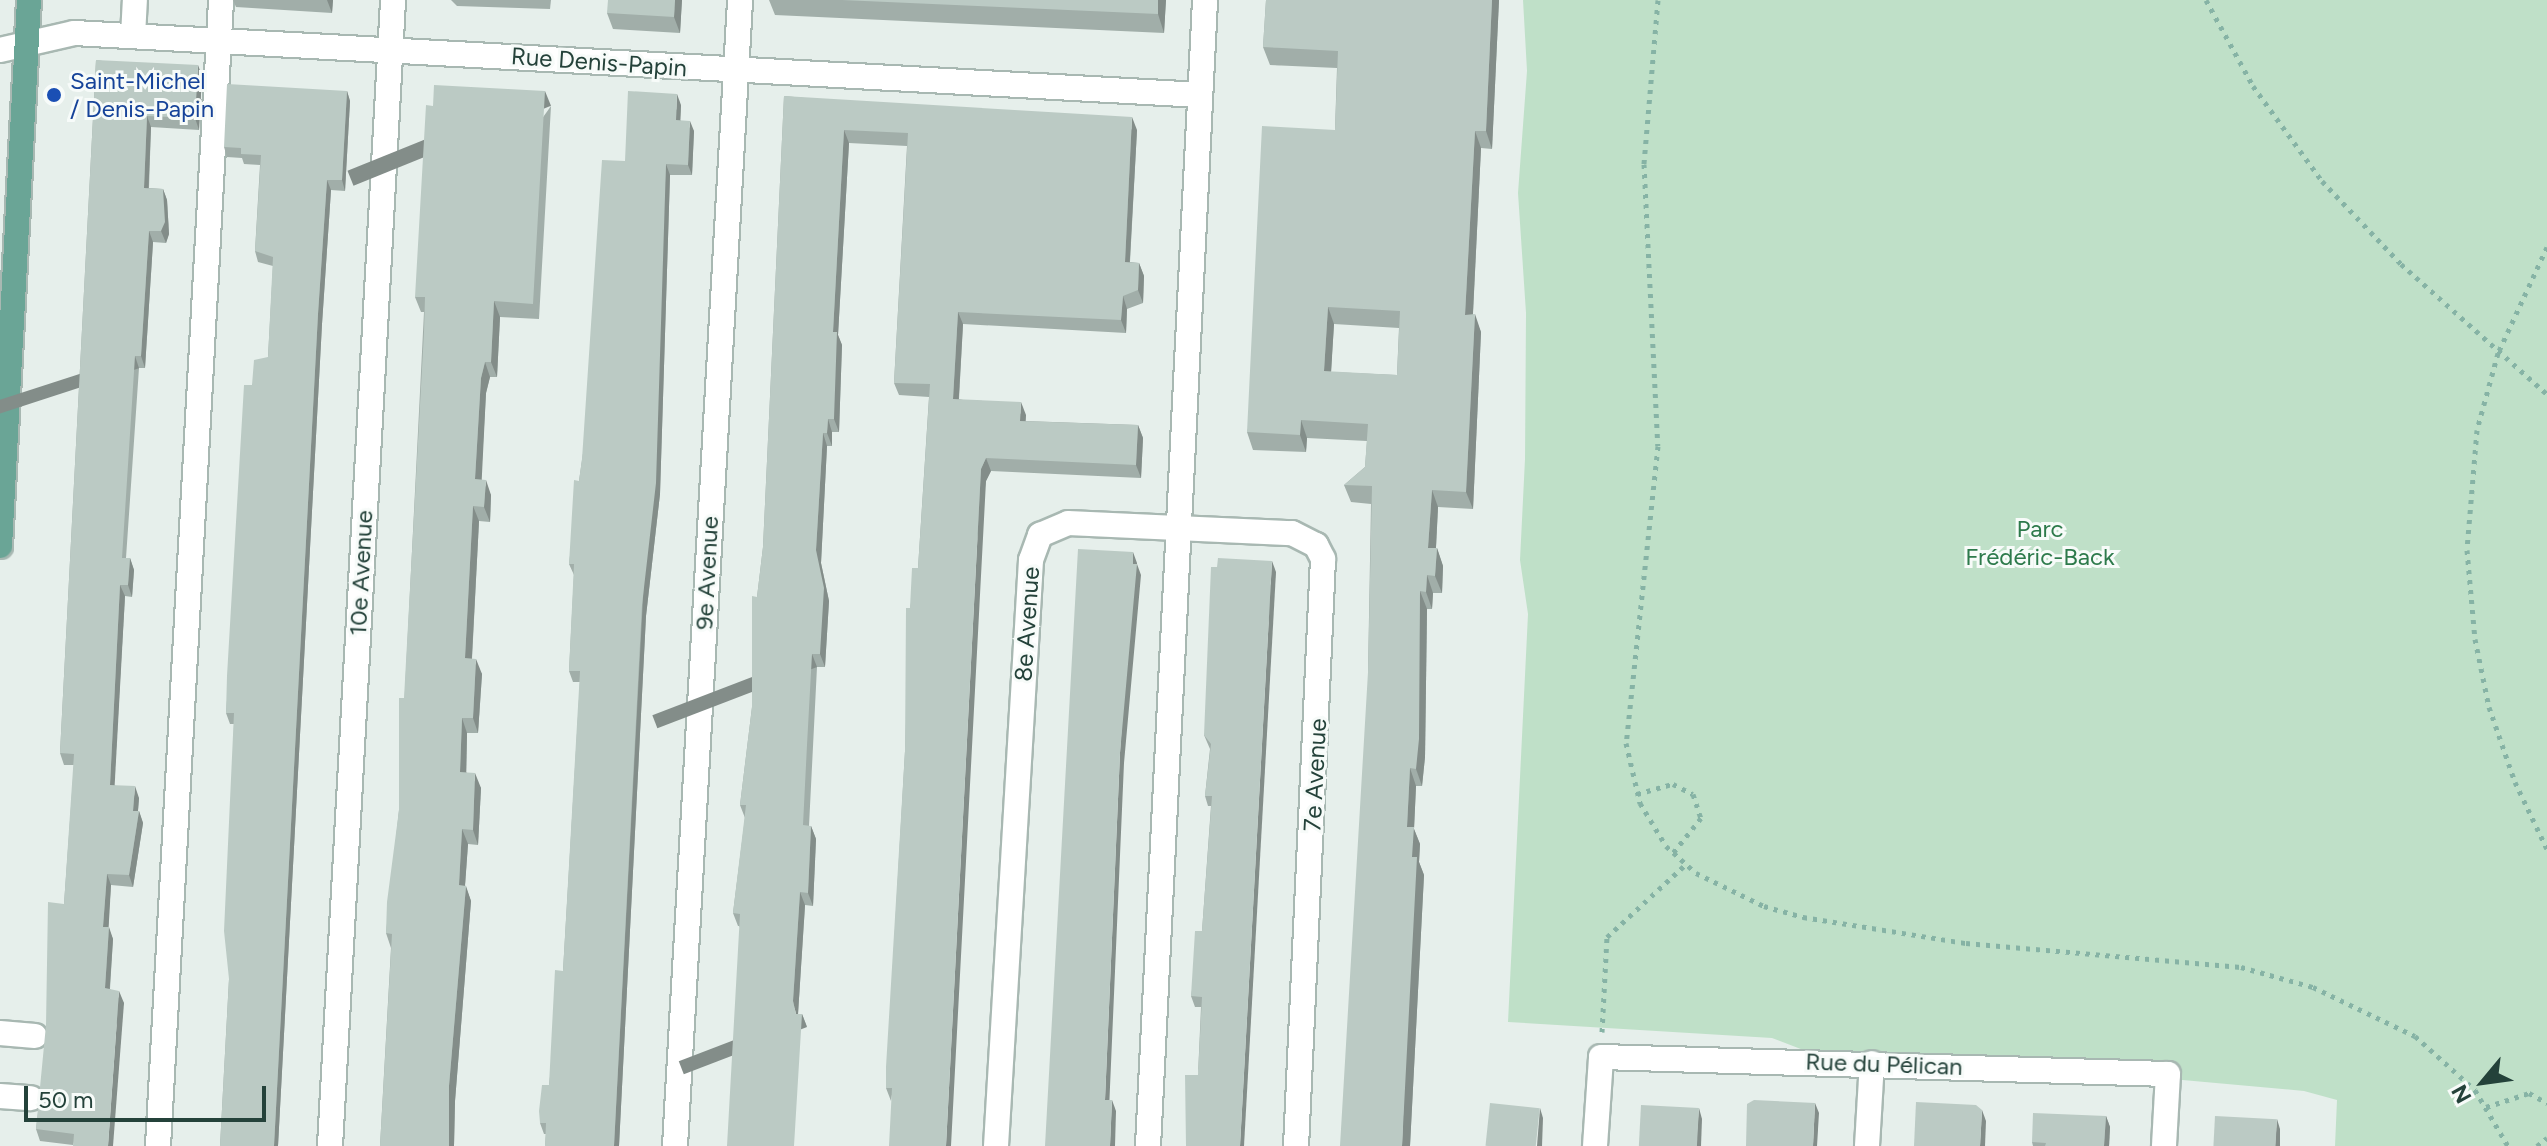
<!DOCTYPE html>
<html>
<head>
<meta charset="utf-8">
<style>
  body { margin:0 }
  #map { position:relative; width:2547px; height:1146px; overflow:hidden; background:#e6efeb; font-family:Figtree,sans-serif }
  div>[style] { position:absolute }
  .green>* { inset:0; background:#bfe0c8 }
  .path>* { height:5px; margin-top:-2.5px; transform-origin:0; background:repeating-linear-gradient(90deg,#86b3a5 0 4px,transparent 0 10px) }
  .roads { filter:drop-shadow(2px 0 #a8b8b2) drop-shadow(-2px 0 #a8b8b2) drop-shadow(0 2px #a8b8b2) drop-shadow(0 -2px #a8b8b2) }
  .minor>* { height:24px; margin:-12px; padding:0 12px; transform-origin:12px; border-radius:12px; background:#fff }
  .major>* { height:24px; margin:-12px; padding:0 12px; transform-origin:12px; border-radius:12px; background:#6aa596 }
  .wall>* { inset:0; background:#a1aea9 }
  .shaded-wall>* { inset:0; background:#838d89; transform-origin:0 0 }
  .building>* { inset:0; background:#bbcac4; transform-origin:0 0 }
  .dots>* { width:22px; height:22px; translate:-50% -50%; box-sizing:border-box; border:4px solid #f7fbf9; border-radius:50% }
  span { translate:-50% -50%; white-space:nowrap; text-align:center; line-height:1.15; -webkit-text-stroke:6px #f7fbf9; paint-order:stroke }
  .street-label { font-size:24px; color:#24423a }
  .transit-label { font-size:24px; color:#164399 }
  .left { translate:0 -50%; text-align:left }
  .park-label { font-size:24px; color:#2d7a4b }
  .north { position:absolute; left:2443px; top:1042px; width:80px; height:80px; -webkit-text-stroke:6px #f7fbf9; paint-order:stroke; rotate:241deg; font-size:22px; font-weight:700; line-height:32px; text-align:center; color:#24423a }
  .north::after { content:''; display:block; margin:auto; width:28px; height:36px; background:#24423a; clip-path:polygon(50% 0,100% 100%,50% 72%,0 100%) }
  .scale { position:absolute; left:24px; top:1086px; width:242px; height:36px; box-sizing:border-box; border:4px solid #24423a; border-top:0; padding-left:10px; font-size:24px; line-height:28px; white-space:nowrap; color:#24423a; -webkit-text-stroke:6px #f7fbf9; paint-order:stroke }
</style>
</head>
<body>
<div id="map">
  <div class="green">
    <div style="clip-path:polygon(1523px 0,2547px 0,2547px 1146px,2335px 1146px,2337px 1100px,2304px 1091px,2105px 1073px,1832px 1061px,1772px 1038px,1508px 1022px,1528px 614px,1520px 560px,1525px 459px,1526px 313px,1518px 193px,1527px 71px)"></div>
  </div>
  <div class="path">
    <div style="left:1658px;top:0;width:165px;rotate:94.9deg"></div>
    <div style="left:1644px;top:164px;width:282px;rotate:87.2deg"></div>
    <div style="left:1658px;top:446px;width:299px;rotate:96.1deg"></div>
    <div style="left:1626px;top:743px;width:62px;rotate:76.9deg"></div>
    <div style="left:1640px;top:803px;width:50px;rotate:58.8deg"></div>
    <div style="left:1666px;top:846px;width:40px;rotate:42deg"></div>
    <div style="left:1696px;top:873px;width:76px;rotate:25.9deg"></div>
    <div style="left:1764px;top:906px;width:41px;rotate:15.8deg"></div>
    <div style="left:1803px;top:917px;width:165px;rotate:9.1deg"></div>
    <div style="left:1966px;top:943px;width:276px;rotate:5deg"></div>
    <div style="left:2241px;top:967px;width:75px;rotate:15.5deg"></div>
    <div style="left:2313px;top:987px;width:113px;rotate:25.7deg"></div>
    <div style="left:2415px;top:1036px;width:81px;rotate:42deg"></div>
    <div style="left:2475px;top:1090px;width:65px;rotate:59.5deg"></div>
    <div style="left:2206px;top:0;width:98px;rotate:61.3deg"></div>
    <div style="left:2253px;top:86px;width:117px;rotate:54deg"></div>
    <div style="left:2322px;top:181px;width:115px;rotate:46.4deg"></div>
    <div style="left:2401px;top:264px;width:195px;rotate:41.7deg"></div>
    <div style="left:2547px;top:247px;width:117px;rotate:114.8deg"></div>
    <div style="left:2498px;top:353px;width:80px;rotate:105.3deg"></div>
    <div style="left:2477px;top:430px;width:120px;rotate:94.8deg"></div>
    <div style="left:2467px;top:550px;width:89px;rotate:84.9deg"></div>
    <div style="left:2475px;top:639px;width:69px;rotate:78.4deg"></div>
    <div style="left:2489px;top:707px;width:79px;rotate:70.9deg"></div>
    <div style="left:2515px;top:782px;width:74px;rotate:64.5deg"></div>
    <div style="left:1637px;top:794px;width:37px;rotate:-16deg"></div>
    <div style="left:1673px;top:784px;width:22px;rotate:27deg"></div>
    <div style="left:1693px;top:794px;width:25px;rotate:72deg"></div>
    <div style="left:1701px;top:818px;width:45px;rotate:128.7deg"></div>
    <div style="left:1602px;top:1032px;width:95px;rotate:-87deg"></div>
    <div style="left:1607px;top:937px;width:106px;rotate:-42.7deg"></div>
    <div style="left:2486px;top:1107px;width:45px;rotate:-18deg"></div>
    <div style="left:2529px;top:1093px;width:21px;rotate:29deg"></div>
    <div style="left:2537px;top:1146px;width:13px;rotate:-39deg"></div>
  </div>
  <div class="roads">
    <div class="minor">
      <div style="left:133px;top:36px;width:36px;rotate:-87deg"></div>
      <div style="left:0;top:50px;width:76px;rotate:-12.9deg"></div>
      <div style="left:74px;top:33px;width:1128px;rotate:3.15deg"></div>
      <div style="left:0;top:1033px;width:35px;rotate:5deg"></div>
      <div style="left:0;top:1096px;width:31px;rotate:4deg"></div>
      <div style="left:158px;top:1146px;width:1148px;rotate:-86.85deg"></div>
      <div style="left:330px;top:1146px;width:1148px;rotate:-86.85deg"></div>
      <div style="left:675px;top:1146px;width:1148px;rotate:-86.75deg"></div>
      <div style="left:996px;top:1146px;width:587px;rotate:-86.58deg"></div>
      <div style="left:1031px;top:560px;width:27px;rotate:-70deg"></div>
      <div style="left:1040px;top:535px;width:30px;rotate:-23deg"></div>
      <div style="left:1068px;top:523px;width:224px;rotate:2.6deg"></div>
      <div style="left:1292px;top:533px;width:27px;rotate:27deg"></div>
      <div style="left:1316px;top:545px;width:16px;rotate:63deg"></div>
      <div style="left:1323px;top:559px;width:588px;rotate:92.63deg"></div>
      <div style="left:1148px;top:1146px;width:1147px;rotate:-87.15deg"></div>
      <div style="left:1595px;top:1146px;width:89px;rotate:-86.1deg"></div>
      <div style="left:1601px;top:1057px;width:567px;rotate:1.72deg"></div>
      <div style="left:2168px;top:1074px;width:72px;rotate:93.2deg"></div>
      <div style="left:1867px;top:1146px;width:83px;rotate:-86.6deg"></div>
    </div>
    <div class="major">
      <div style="left:0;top:546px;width:547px;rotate:-86.96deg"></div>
    </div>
  </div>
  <div class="wall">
    <div style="clip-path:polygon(233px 0,333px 0,332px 13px,236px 7px)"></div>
    <div style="clip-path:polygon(451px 0,551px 0,550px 9px,457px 6px)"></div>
    <div style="clip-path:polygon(682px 0,680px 33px,613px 29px,607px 13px)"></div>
    <div style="clip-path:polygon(769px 0,1166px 0,1164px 33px,775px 15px)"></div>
    <div style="clip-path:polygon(evenodd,1266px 0,1499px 0,1492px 149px,1481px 148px,1473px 314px,1481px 332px,1473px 509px,1438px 507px,1436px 548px,1437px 548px,1443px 566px,1442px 593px,1433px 593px,1432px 609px,1427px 609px,1425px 757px,1422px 786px,1416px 786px,1414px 829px,1420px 844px,1419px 862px,1424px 875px,1410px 1146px,1368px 672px,1371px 504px,1351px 502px,1344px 485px,1365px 467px,1367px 441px,1307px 438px,1306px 452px,1253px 450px,1247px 432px,1335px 130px,1337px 68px,1270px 65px,1263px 47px,1266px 0,1334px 324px,1399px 328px,1397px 375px,1331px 372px,1334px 324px)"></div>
    <div style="clip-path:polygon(96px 60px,202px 76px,199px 130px,151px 127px,149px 188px,163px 189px,167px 200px,169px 234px,166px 243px,153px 242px,145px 368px,139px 368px,126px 558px,130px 558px,134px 570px,132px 597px,125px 596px,114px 785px,139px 798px,138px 811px,139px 811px,143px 823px,133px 887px,111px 885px,108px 927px,113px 939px,110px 989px,124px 1003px,73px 1145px,40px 1141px,36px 1129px,64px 904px,74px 765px,64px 765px,60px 753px)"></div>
    <div style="clip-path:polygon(347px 91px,350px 101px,345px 191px,331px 190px,322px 324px,278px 1146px,220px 1146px,229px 979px,234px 724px,230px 724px,226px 713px,252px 385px,268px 357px,273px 266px,258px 262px,255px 251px,260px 165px,244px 164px,242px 158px,227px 157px,224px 147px)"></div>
    <div style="clip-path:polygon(784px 96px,1137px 130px,1130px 262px,1139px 263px,1144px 276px,1143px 303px,1127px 309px,1126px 333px,963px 324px,959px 399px,1026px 415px,1025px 421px,1138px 425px,1143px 438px,1141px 478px,991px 471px,986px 481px,891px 1101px,886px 1088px,905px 751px,910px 608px,918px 568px,929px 397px,899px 395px,894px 383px,907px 146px,849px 143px,838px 335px,842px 345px,839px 432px,832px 432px,832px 446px,827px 446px,821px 563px,829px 601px,825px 667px,817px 667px,809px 826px,811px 826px,816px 839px,813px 906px,805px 905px,798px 1014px,802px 1014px,807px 1027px,739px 926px,738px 926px,733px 913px,745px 818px,740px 805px,752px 707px,757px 597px,763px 547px)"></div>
    <div style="clip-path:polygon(681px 105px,680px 120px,694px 131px,692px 175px,670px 175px,660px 494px,646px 616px,619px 1146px,545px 1146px,546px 1134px,544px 1134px,540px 1123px,549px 1085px,563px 971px,580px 682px,573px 682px,569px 671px,574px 575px,569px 564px,579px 481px,625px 161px)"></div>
    <div style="clip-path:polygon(551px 106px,539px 319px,500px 317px,497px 377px,490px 377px,486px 393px,481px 479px,491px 495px,490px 522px,479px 521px,472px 659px,482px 674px,478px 733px,467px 733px,466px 772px,481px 788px,478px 845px,468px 844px,465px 885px,471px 901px,455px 1101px,454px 1146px,380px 1146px,391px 948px,386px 933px,399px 810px,424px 312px,421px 312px,415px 297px)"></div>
    <div style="clip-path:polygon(1276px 572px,1198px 1075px,1201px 1007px,1195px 1007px,1191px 996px,1202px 931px,1211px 806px,1208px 806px,1205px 796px,1210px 749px,1204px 735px)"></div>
    <div style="clip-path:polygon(2106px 1116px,2110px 1127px,2109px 1146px,2033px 1146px,2032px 1142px)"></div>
  </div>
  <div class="shaded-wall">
    <div style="clip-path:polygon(327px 0,333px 0,332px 13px)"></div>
    <div style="clip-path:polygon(675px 0,682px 0,680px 33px,674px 17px)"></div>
    <div style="clip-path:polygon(1158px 0,1166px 0,1164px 33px,1158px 14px)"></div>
    <div style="clip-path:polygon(1492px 0,1499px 0,1492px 149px,1486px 131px)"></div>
    <div style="clip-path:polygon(198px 65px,202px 76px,199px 130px,195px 118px)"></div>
    <div style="clip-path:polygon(347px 91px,350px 101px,345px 191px,342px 180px)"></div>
    <div style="left:545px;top:91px;width:16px;height:213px;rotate:68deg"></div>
    <div style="clip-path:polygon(677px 94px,681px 105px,680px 130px,676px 120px)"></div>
    <div style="clip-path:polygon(147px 116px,151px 127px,148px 200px,144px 188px)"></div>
    <div style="clip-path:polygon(1132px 117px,1137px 130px,1129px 275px,1125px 262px)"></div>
    <div style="clip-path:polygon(690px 121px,694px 131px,692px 175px,688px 165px)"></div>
    <div style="clip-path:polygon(844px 130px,849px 143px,838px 335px,842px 345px,839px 432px,834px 419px,833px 332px)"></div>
    <div style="clip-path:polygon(1475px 131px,1481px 148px,1472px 332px,1465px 315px)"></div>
    <div style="clip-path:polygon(666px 164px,670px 175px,660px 494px,646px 616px,619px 1146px,614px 1146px)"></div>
    <div style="clip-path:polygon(327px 180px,331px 190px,322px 324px,278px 1146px,274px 1146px,318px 314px)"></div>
    <div style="clip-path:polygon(163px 189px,167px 200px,169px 234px,166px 243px,161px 231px)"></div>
    <div style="clip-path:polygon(149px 231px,153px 242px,145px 368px,141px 356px)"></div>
    <div style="clip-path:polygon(1139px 263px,1144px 276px,1143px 303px,1138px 290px)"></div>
    <div style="clip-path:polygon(1123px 296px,1127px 309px,1126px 333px,1121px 320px)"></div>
    <div style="clip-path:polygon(494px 301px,500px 317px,497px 377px,491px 362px)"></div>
    <div style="clip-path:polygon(1328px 307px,1334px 324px,1330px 389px,1324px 371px)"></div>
    <div style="clip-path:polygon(958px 312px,963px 324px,958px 412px,953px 399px)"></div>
    <div style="clip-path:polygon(1475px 314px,1481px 332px,1473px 509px,1466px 492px)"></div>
    <div style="left:135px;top:356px;width:13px;height:202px;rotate:72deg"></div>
    <div style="clip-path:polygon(485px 362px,490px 377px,486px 393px,481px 494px,475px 479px,481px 378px)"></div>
    <div style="clip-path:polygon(1021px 402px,1026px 415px,1025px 434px,1020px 421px)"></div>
    <div style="clip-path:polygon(828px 419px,832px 432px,832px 446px,827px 433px)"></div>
    <div style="clip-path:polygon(1301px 420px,1307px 438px,1306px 452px,1300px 435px)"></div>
    <div style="clip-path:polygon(1138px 425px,1143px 438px,1141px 478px,1136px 465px)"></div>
    <div style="clip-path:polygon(823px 433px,827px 446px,821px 563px,829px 601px,825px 667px,820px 654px,816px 550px)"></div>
    <div style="clip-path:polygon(986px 458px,991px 471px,986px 481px,951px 1146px,946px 1146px,981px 469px)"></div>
    <div style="clip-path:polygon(486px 480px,491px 495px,490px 522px,484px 507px)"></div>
    <div style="clip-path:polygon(1432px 490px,1438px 507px,1435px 566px,1428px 548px)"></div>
    <div style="clip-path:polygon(473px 506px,479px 521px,471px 674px,465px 658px)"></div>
    <div style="clip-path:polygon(1437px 548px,1443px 566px,1442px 593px,1435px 576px)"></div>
    <div style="clip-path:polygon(1133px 552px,1137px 563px,1137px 567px,1137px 564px,1141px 575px,1124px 763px,1109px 1110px,1105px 1100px,1120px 753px)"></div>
    <div style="clip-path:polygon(130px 558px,134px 570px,132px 597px,128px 585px)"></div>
    <div style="clip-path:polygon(1272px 561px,1276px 572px,1244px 1146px,1240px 1146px)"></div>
    <div style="clip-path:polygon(1427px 575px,1433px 593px,1432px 609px,1426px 592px)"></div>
    <div style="clip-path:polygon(120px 585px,125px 596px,114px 797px,110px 785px)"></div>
    <div style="clip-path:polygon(1420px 591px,1427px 609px,1425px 757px,1422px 786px,1416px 769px)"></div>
    <div style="left:812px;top:654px;width:14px;height:171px;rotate:69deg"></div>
    <div style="clip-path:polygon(476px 659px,482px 674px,478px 733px,473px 718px)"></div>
    <div style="clip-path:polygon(462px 718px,467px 733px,466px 787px,460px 772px)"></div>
    <div style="clip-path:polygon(1410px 768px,1416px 786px,1414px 829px,1420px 844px,1419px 862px,1424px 875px,1410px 1146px,1402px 1146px,1412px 857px,1407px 827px)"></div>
    <div style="clip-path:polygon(475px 773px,481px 788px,478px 845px,473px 830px)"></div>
    <div style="clip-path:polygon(135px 786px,139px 798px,137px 822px,133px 811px)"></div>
    <div style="clip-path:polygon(139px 811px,143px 823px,133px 887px,129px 875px)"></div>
    <div style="clip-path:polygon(811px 826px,816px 839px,813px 906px,808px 893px)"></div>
    <div style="clip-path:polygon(462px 829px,468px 844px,464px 900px,459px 885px)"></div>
    <div style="clip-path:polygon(107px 874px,111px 885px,108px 938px,103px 927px)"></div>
    <div style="clip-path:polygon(466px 886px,471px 901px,455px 1101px,454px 1146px,449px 1146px,449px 1086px)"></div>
    <div style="clip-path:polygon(800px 892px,805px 905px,798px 1014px,796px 1014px,793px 1001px)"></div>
    <div style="clip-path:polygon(109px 927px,113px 939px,109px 999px,105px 988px)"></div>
    <div style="clip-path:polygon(119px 991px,124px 1003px,113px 1146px,108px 1146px)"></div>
    <div style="left:802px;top:1014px;width:14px;height:132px;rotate:69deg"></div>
    <div style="clip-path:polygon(1112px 1100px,1116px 1111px,1115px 1146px,1110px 1146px)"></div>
    <div style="clip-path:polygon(1815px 1103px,1819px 1113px,1817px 1146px,1813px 1146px)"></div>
    <div style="clip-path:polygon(1540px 1108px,1543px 1118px,1542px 1146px,1537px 1146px)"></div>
    <div style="clip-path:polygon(1699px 1108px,1702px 1119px,1701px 1146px,1696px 1146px)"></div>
    <div style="clip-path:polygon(1982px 1110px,1986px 1121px,1985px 1146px,1980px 1146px)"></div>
    <div style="clip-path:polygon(2106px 1116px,2110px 1127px,2109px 1146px,2104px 1146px)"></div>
    <div style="clip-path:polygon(2277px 1119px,2280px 1129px,2280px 1146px,2275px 1146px)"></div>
  </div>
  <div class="building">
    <div style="clip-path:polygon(608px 0,675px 0,674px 17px,607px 13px)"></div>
    <div style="clip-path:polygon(842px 0,1158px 0,1158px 14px)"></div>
    <div style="clip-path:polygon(evenodd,1266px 0,1492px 0,1486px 131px,1475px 131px,1465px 315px,1475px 314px,1466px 492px,1432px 490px,1428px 548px,1437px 548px,1435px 576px,1427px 575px,1426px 592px,1420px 591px,1419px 739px,1416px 769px,1410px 768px,1407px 827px,1414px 827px,1412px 857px,1417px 857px,1402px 1146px,1340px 1146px,1368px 672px,1372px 486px,1344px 485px,1365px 467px,1368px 424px,1301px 420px,1300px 435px,1247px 432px,1262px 126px,1335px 130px,1338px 51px,1263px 47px,1266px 0,1328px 307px,1400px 311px,1397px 375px,1324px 371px,1328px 307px)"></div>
    <div style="clip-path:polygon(96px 60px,198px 65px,195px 118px,147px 116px,144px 188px,163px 189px,165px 222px,161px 231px,149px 231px,141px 356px,135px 356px,122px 558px,130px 558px,128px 585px,120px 585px,110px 785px,135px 786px,133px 811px,139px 811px,129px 875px,107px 874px,103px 927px,109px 927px,105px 988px,119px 991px,108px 1146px,73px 1146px,74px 1134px,36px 1129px,46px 1025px,48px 902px,64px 904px,74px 754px,60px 753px)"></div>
    <div style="clip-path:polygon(227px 84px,347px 91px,342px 180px,327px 180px,318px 314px,274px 1146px,220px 1146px,229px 979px,224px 931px,234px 713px,226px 713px,227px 676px,244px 385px,252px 385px,254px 360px,268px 357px,273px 257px,255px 251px,261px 155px,241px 154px,241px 148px,224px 147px)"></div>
    <div style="clip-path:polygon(434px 85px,545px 91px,533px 304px,494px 301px,491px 362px,485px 362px,481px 378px,475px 479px,486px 480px,484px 507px,473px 506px,465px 658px,476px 659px,473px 718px,462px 718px,460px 772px,475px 773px,473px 830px,462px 829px,459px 885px,466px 886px,449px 1086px,449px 1146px,380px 1146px,392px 934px,386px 933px,387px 902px,399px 810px,399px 698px,404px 698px,424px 332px,425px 297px,415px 297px,426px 105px,433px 106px)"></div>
    <div style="clip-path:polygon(628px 91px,677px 94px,676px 120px,690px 121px,688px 165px,666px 164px,656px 483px,642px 605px,614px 1146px,545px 1146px,546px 1123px,540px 1123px,539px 1111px,542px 1085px,549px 1085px,555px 970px,563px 971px,580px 671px,569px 671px,574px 564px,569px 564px,574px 480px,579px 481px,582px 459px,602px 160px,625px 161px)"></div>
    <div style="clip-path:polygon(784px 96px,1132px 117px,1125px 262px,1139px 263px,1138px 290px,1123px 296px,1121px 320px,958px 312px,953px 399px,1021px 402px,1020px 421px,1138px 425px,1136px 465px,986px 458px,981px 469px,946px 1146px,889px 1146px,892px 1088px,886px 1088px,886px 1067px,905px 751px,906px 608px,910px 608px,912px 568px,918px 568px,930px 384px,894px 383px,908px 133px,844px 130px,833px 332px,837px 332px,834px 419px,828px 419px,827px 433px,823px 433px,816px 550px,824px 588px,820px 654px,812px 654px,807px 745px,803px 825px,811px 826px,808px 893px,800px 892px,793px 1001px,796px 1014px,802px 1014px,794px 1146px,727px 1146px,740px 914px,733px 913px,746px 805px,740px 805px,752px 707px,752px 596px,757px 597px,763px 547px)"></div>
    <div style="clip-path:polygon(1078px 549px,1133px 552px,1133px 564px,1137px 564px,1120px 753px,1105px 1100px,1112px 1100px,1110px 1146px,1045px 1146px)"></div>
    <div style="clip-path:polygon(1218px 558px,1272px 561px,1240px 1146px,1186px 1146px,1185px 1075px,1198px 1075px,1202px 997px,1191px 996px,1195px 931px,1202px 931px,1212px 796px,1205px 796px,1211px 744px,1204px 735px,1211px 567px,1217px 567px)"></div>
    <div style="clip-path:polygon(1754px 1100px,1815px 1103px,1813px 1146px,1746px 1146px,1747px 1104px)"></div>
    <div style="clip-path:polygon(1916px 1102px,1976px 1105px,1982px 1110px,1980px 1146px,1914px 1146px)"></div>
    <div style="left:1490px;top:1103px;width:50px;height:43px;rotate:6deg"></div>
    <div style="left:1641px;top:1105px;width:58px;height:41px;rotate:3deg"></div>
    <div style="clip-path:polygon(2033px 1113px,2106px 1116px,2104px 1146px,2045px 1146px,2046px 1143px,2032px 1142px)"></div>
    <div style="left:2215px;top:1116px;width:62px;height:30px;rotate:3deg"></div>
  </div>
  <div class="dots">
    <div style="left:54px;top:95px;background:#1a4fb4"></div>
  </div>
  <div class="street-label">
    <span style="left:599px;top:62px;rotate:4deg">Rue Denis-Papin</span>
    <span style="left:361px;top:573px;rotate:-87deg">10e Avenue</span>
    <span style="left:707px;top:573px;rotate:-87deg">9e Avenue</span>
    <span style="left:1027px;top:624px;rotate:-86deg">8e Avenue</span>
    <span style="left:1315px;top:775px;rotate:-87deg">7e Avenue</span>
    <span style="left:1884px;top:1064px;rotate:2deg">Rue du Pélican</span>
  </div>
  <div class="transit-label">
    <span class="left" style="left:70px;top:95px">Saint-Michel<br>/ Denis-Papin</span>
  </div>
  <div class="park-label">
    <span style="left:2040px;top:543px">Parc<br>Frédéric-Back</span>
  </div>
  <div class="north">N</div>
  <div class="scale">50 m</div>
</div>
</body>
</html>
